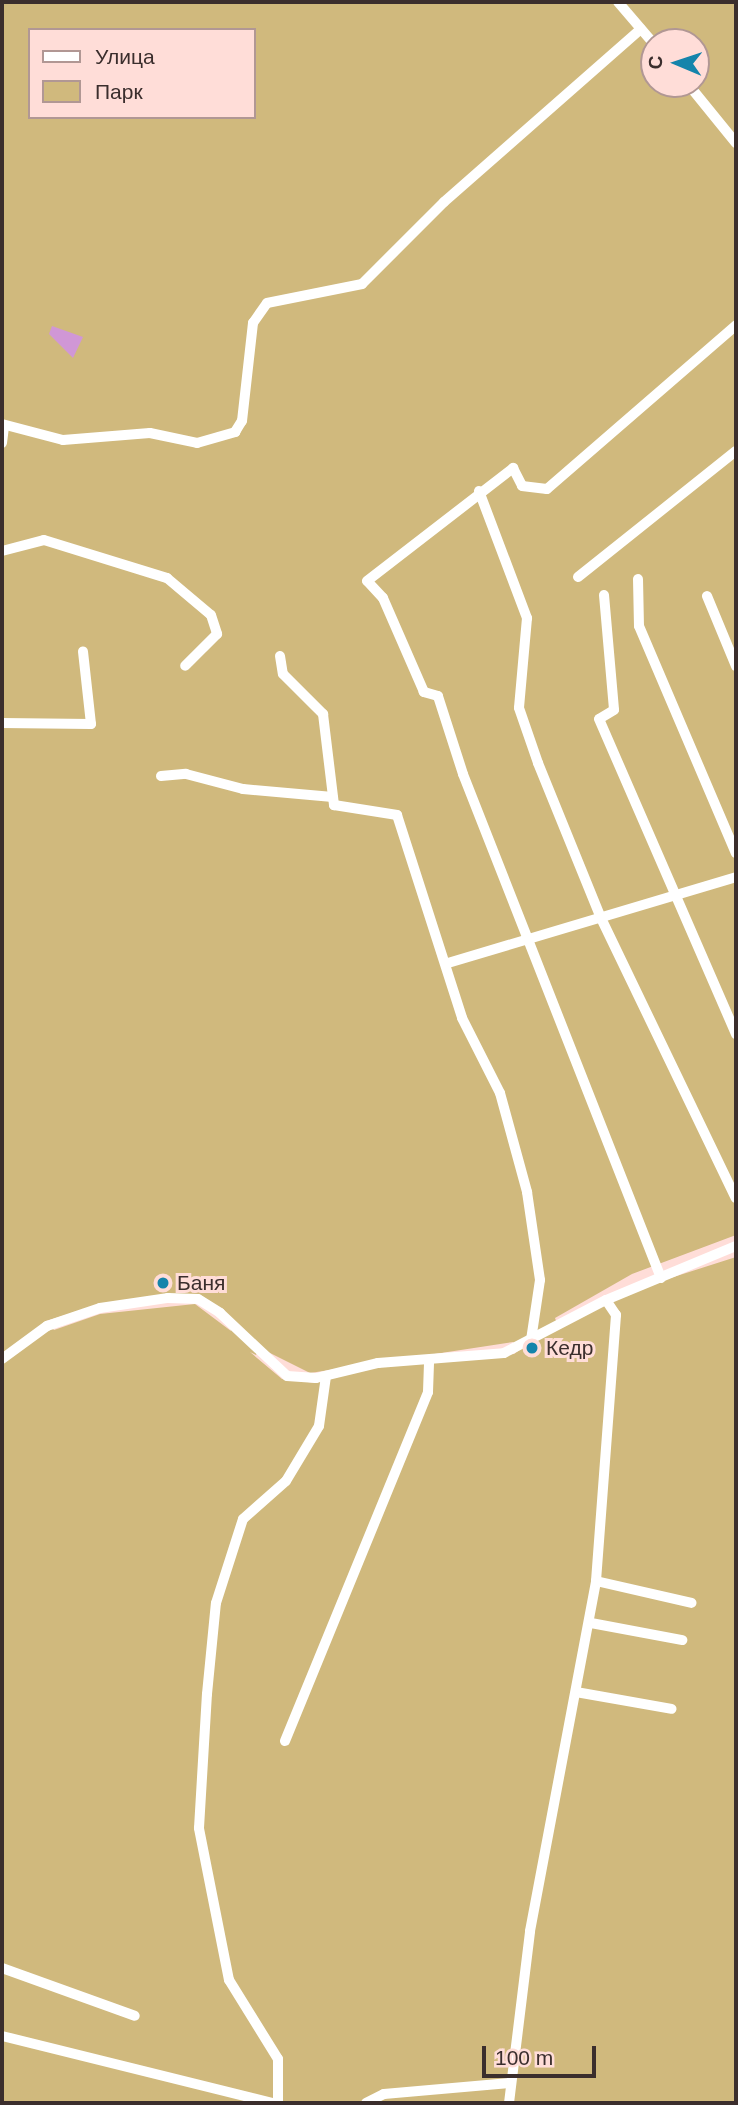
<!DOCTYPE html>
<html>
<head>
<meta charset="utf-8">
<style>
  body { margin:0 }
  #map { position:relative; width:738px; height:2105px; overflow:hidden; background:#ffddd8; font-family:Arial,sans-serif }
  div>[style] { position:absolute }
  .green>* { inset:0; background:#d0b97d }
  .water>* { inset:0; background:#d097d6 }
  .minor>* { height:10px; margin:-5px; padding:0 5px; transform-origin:5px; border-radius:5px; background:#fff }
  .dots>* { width:19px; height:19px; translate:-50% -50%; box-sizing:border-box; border:4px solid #ffddd8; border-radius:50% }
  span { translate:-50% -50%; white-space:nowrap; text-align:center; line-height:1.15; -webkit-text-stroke:6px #ffddd8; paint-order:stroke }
  .poi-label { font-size:21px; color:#3b2e2d }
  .left { translate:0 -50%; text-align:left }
  .frame { position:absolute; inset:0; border:4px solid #3b2e2d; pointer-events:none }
  .legend { position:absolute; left:28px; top:28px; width:228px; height:91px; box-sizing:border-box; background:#ffddd8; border:2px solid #b19794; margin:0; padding:9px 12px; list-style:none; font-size:21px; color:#3b2e2d }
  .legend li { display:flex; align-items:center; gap:14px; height:35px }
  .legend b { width:35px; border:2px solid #b19794 }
  .north { position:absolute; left:640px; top:28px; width:70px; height:70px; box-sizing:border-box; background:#ffddd8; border:2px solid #b19794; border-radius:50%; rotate:272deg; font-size:19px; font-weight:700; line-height:28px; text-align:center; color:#3b2e2d }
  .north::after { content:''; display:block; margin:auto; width:24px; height:32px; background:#1584ab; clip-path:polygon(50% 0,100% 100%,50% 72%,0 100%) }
  .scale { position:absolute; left:482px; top:2046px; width:114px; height:32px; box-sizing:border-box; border:4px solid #3b2e2d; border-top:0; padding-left:9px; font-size:21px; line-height:24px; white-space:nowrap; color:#3b2e2d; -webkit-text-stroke:5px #ffddd8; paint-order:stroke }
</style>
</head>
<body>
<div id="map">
  <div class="green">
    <div style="clip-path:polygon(evenodd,2px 2px,736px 2px,736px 1235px,632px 1274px,555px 1318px,558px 1326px,636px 1289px,736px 1257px,736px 2103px,2px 2103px,2px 2px,30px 30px,254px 30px,254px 117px,30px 117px,30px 30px,2px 2px,654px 42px,696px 42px,696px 84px,654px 84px,654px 42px,2px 2px,202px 1296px,227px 1314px,231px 1331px,195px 1304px,100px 1314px,54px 1330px,46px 1321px,101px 1304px,202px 1296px,2px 2px,513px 1342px,521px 1349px,514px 1354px,358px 1369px,316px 1383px,282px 1379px,250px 1352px,256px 1355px,260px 1348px,310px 1373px,513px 1342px)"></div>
  </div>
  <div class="water">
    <div style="clip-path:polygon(52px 326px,83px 337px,73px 358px,49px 334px)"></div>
  </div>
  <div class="minor">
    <div style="left:618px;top:2px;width:55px;rotate:49.4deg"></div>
    <div style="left:688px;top:84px;width:76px;rotate:50.9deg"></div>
    <div style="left:2px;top:424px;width:63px;rotate:14.7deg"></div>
    <div style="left:63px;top:440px;width:87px;rotate:-4.6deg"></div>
    <div style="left:150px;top:433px;width:48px;rotate:12deg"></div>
    <div style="left:197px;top:443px;width:40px;rotate:-16deg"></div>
    <div style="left:235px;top:432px;width:13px;rotate:-58deg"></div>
    <div style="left:242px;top:421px;width:99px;rotate:-83.6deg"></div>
    <div style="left:253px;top:323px;width:24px;rotate:-55deg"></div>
    <div style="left:267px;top:303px;width:97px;rotate:-11.3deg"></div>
    <div style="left:362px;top:284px;width:116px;rotate:-45deg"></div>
    <div style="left:444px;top:202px;width:262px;rotate:-41.3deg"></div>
    <div style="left:2px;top:443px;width:17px;rotate:-83deg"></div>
    <div style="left:479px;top:491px;width:136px;rotate:69.3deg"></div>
    <div style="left:527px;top:618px;width:90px;rotate:95.1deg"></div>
    <div style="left:519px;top:708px;width:58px;rotate:70.9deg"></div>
    <div style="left:538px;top:763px;width:165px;rotate:67.9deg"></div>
    <div style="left:600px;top:916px;width:313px;rotate:64.3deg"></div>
    <div style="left:2px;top:551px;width:43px;rotate:-14.7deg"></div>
    <div style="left:44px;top:540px;width:129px;rotate:17.2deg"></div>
    <div style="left:167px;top:578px;width:57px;rotate:40.1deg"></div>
    <div style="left:211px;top:615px;width:20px;rotate:72deg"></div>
    <div style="left:217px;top:634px;width:45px;rotate:135deg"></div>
    <div style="left:578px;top:577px;width:202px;rotate:-38.6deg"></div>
    <div style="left:638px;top:579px;width:47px;rotate:88.8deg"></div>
    <div style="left:639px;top:626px;width:247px;rotate:66.9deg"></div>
    <div style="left:604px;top:595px;width:115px;rotate:85deg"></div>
    <div style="left:614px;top:710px;width:17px;rotate:149deg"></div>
    <div style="left:599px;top:719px;width:344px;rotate:66.5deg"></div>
    <div style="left:707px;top:596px;width:76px;rotate:67.5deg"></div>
    <div style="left:280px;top:656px;width:18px;rotate:81deg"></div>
    <div style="left:283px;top:674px;width:57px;rotate:45deg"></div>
    <div style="left:323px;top:714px;width:92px;rotate:83.1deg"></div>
    <div style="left:334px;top:805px;width:64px;rotate:9deg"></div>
    <div style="left:397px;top:815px;width:213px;rotate:72.2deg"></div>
    <div style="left:462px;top:1018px;width:84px;rotate:63.1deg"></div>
    <div style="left:500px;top:1093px;width:103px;rotate:74.7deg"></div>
    <div style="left:527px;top:1192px;width:89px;rotate:81.6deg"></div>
    <div style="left:540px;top:1280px;width:61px;rotate:98.5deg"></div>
    <div style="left:2px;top:723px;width:89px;rotate:0.6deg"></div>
    <div style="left:91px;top:724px;width:73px;rotate:-96.3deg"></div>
    <div style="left:161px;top:776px;width:25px;rotate:-5deg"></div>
    <div style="left:186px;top:774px;width:59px;rotate:14.7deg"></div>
    <div style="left:243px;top:789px;width:90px;rotate:5.1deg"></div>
    <div style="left:448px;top:963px;width:301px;rotate:-16.6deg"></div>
    <div style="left:661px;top:1278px;width:541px;rotate:-111.45deg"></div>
    <div style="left:463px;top:774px;width:82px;rotate:-107.8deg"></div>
    <div style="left:438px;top:696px;width:15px;rotate:-164deg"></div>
    <div style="left:424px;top:692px;width:103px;rotate:-113.6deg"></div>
    <div style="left:383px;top:598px;width:23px;rotate:-133deg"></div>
    <div style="left:367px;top:581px;width:185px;rotate:-37.7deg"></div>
    <div style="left:513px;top:468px;width:20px;rotate:63deg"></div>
    <div style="left:522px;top:486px;width:25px;rotate:7deg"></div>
    <div style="left:547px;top:489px;width:250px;rotate:-40.9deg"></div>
    <div style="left:2px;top:1359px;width:56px;rotate:-36.3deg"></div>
    <div style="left:47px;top:1326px;width:56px;rotate:-18.8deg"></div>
    <div style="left:100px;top:1308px;width:69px;rotate:-8.4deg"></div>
    <div style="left:168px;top:1298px;width:30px;rotate:2deg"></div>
    <div style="left:198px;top:1299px;width:26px;rotate:32deg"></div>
    <div style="left:220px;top:1313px;width:92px;rotate:43.2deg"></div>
    <div style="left:287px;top:1376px;width:29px;rotate:4deg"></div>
    <div style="left:316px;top:1378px;width:64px;rotate:-13.6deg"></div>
    <div style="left:378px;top:1363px;width:126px;rotate:-4.5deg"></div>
    <div style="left:504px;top:1353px;width:115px;rotate:-27.5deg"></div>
    <div style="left:606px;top:1300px;width:141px;rotate:-22.6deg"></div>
    <div style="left:596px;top:1581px;width:98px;rotate:12.9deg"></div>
    <div style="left:591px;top:1623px;width:93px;rotate:10.6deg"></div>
    <div style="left:576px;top:1692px;width:97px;rotate:10deg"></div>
    <div style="left:285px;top:1741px;width:377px;rotate:-67.7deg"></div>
    <div style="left:428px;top:1392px;width:31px;rotate:-88deg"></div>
    <div style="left:2px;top:1968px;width:141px;rotate:19.8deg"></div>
    <div style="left:2px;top:2036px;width:279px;rotate:13.9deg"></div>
    <div style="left:278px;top:2103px;width:44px;rotate:-90deg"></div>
    <div style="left:278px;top:2059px;width:93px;rotate:-121.8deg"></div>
    <div style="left:229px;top:1980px;width:155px;rotate:-101.2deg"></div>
    <div style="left:199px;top:1828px;width:134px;rotate:-86.6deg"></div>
    <div style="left:207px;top:1694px;width:91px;rotate:-84.4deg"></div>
    <div style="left:216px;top:1603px;width:88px;rotate:-72.2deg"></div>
    <div style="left:243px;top:1519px;width:57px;rotate:-41.5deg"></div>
    <div style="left:286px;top:1481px;width:64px;rotate:-59deg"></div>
    <div style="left:319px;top:1426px;width:50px;rotate:-82deg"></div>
    <div style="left:366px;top:2103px;width:20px;rotate:-27deg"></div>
    <div style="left:384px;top:2094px;width:126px;rotate:-5deg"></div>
    <div style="left:509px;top:2103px;width:173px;rotate:-83deg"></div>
    <div style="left:530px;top:1931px;width:356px;rotate:-79.3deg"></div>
    <div style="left:596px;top:1581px;width:267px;rotate:-85.7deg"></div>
    <div style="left:616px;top:1315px;width:18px;rotate:-124deg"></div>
  </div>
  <div class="dots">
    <div style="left:163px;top:1283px;background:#1584ab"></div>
    <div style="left:532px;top:1348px;background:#1584ab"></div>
  </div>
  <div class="poi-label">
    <span class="left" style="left:177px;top:1283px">Баня</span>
    <span class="left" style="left:546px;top:1348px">Кедр</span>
  </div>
  <div class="frame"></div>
  <ul class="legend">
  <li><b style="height:9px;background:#fff"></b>Улица</li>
  <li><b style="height:19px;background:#d0b97d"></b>Парк</li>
  </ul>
  <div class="north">С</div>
  <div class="scale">100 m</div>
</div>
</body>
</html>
